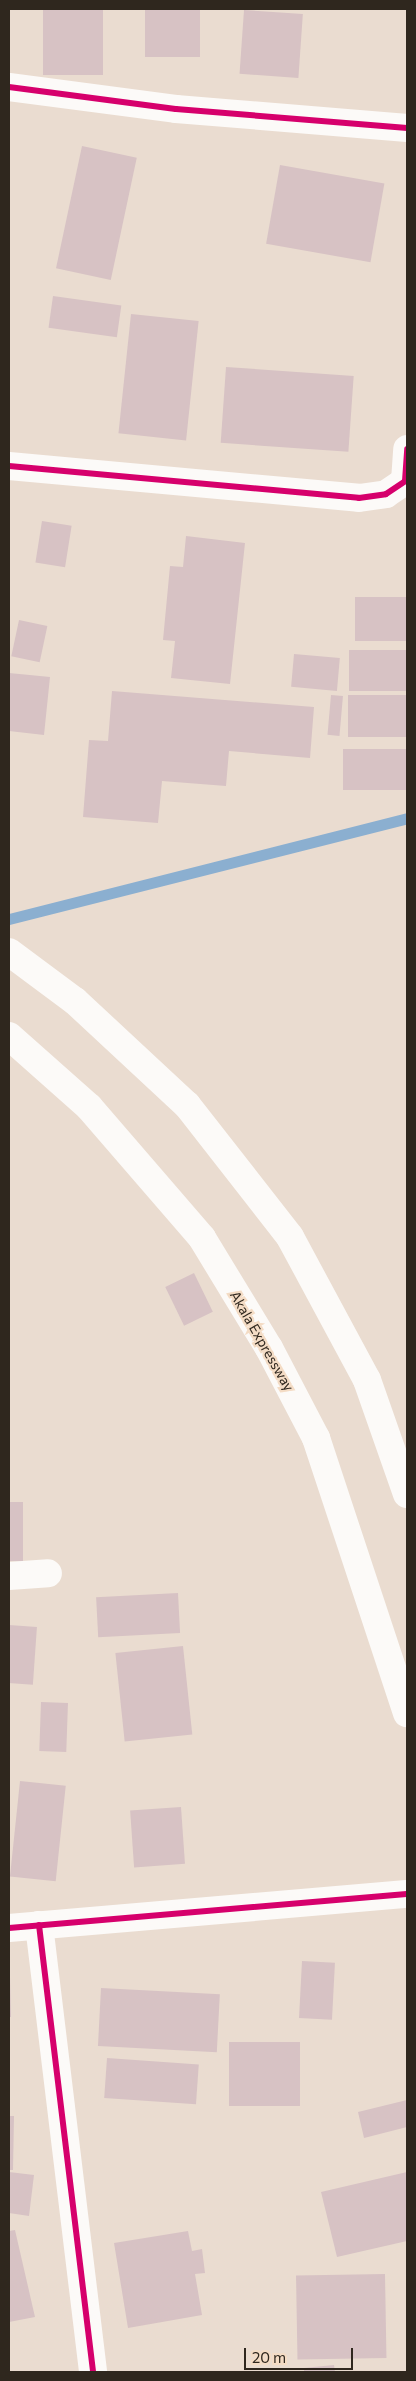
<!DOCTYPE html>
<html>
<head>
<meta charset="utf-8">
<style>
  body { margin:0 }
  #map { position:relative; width:416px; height:2381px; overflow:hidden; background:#eadcd0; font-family:Commissioner,sans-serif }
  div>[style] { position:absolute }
  .stream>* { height:11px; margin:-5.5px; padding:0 5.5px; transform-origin:5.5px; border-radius:5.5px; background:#8bafd0 }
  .building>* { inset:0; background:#d7c2c4; transform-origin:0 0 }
  .street>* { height:28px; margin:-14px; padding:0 14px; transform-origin:14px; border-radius:14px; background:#fcfaf8 }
  .primary>* { height:28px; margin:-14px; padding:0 14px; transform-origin:14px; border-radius:14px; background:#fcfaf8 }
  .cycleway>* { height:6px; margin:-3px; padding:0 3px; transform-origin:3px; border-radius:3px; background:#d6006c }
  span { translate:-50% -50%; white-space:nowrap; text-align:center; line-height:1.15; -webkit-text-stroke:4.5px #f4dcc5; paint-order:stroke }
  .street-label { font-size:14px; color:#2f271e }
  .frame { position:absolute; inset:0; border:10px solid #2f271e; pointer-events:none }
  .scale { position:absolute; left:244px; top:2348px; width:109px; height:22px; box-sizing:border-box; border:2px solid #2f271e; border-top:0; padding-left:6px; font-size:15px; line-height:18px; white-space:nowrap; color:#2f271e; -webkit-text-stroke:4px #f4dcc5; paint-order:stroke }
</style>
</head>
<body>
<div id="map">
  <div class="stream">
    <div style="left:9px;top:919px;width:411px;rotate:-14.2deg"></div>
  </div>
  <div class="building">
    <div style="left:43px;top:9px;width:60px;height:66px"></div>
    <div style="left:145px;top:9px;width:55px;height:48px"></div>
    <div style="left:244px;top:10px;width:59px;height:64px;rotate:4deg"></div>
    <div style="left:82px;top:146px;width:56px;height:125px;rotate:12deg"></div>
    <div style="left:280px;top:165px;width:106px;height:80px;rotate:10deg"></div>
    <div style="left:53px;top:296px;width:69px;height:32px;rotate:8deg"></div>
    <div style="left:131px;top:314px;width:68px;height:120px;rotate:6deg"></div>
    <div style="left:226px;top:367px;width:128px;height:76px;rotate:4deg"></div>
    <div style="left:42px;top:521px;width:30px;height:42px;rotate:9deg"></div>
    <div style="clip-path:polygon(186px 536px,245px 543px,230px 684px,171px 678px,175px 641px,163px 640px,170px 566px,183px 567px)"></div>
    <div style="left:407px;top:597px;width:44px;height:52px;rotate:90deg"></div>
    <div style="left:19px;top:620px;width:29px;height:37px;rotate:12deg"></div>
    <div style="left:407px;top:650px;width:41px;height:58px;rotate:90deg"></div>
    <div style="left:294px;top:654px;width:46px;height:33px;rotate:5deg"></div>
    <div style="clip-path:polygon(9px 673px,50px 677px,44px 735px,9px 731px)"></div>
    <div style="clip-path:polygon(112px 691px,314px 707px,310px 758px,229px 751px,226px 786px,162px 781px,158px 823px,83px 817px,89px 740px,108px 741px)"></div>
    <div style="left:331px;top:695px;width:12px;height:40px;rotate:5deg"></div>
    <div style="left:407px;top:695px;width:42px;height:59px;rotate:90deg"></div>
    <div style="left:407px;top:749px;width:41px;height:64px;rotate:90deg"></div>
    <div style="left:194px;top:1273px;width:43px;height:32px;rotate:64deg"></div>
    <div style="left:9px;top:1502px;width:14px;height:59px"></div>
    <div style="left:178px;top:1593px;width:40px;height:82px;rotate:87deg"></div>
    <div style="left:9px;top:1625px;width:28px;height:58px;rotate:4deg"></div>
    <div style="left:183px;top:1646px;width:89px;height:68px;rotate:84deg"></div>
    <div style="left:41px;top:1702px;width:27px;height:49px;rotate:2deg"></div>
    <div style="left:20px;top:1781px;width:46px;height:96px;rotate:6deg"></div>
    <div style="left:181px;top:1807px;width:57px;height:51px;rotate:86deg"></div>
    <div style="left:302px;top:1961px;width:33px;height:57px;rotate:3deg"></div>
    <div style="clip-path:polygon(9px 1977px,10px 1977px,11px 2017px,9px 2017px)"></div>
    <div style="left:101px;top:1988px;width:119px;height:58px;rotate:3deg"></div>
    <div style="left:229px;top:2042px;width:71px;height:64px"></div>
    <div style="left:107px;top:2058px;width:92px;height:40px;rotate:4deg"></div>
    <div style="clip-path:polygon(407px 2100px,407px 2127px,364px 2138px,358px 2112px)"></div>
    <div style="clip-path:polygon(9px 2116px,14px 2116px,13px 2170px,9px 2170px)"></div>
    <div style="clip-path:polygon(9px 2172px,34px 2175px,29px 2216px,9px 2213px)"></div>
    <div style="clip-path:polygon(407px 2172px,407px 2241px,337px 2257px,321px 2192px)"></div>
    <div style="clip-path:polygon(15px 2230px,35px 2317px,9px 2322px,9px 2231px)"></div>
    <div style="clip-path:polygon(188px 2231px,192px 2251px,202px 2249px,205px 2273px,195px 2274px,202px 2315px,128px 2328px,114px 2243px)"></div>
    <div style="left:385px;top:2274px;width:84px;height:89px;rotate:89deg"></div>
    <div style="clip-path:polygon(334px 2365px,335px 2372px,304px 2372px,304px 2368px)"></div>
  </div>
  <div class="street">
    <div style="left:9px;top:87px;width:168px;rotate:7.5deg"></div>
    <div style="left:176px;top:109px;width:232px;rotate:4.7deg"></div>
    <div style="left:9px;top:466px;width:351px;rotate:5.2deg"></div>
    <div style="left:359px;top:498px;width:27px;rotate:-8deg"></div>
    <div style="left:386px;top:494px;width:23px;rotate:-34deg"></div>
    <div style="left:405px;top:481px;width:32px;rotate:-86deg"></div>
    <div style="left:9px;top:1576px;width:39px;rotate:-4deg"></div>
    <div style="left:39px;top:1925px;width:450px;rotate:83.1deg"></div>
    <div style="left:9px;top:1928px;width:399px;rotate:-4.9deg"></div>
  </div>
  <div class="primary">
    <div style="left:9px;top:952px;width:82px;rotate:36.6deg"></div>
    <div style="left:75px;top:1001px;width:153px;rotate:42.9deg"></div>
    <div style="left:187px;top:1105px;width:167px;rotate:52deg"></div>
    <div style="left:290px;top:1237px;width:162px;rotate:61.7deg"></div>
    <div style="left:367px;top:1380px;width:121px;rotate:70.7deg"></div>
    <div style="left:9px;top:1036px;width:107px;rotate:41.6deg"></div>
    <div style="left:89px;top:1107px;width:173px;rotate:49.2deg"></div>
    <div style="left:202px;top:1238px;width:129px;rotate:58.7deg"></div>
    <div style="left:269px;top:1348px;width:102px;rotate:62.4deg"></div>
    <div style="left:316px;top:1438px;width:290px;rotate:71.7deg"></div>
  </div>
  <div class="cycleway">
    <div style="left:9px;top:87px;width:168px;rotate:7.5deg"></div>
    <div style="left:176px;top:109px;width:232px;rotate:4.7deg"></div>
    <div style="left:9px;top:466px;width:351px;rotate:5.2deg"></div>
    <div style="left:359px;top:498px;width:27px;rotate:-8deg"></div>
    <div style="left:386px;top:494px;width:23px;rotate:-34deg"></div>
    <div style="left:405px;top:481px;width:32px;rotate:-86deg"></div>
    <div style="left:39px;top:1925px;width:450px;rotate:83.1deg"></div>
    <div style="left:9px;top:1928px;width:399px;rotate:-4.9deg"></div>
  </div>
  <div class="street-label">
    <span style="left:262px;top:1341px;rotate:60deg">Akala Expressway</span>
  </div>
  <div class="frame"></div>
  <div class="scale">20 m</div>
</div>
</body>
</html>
